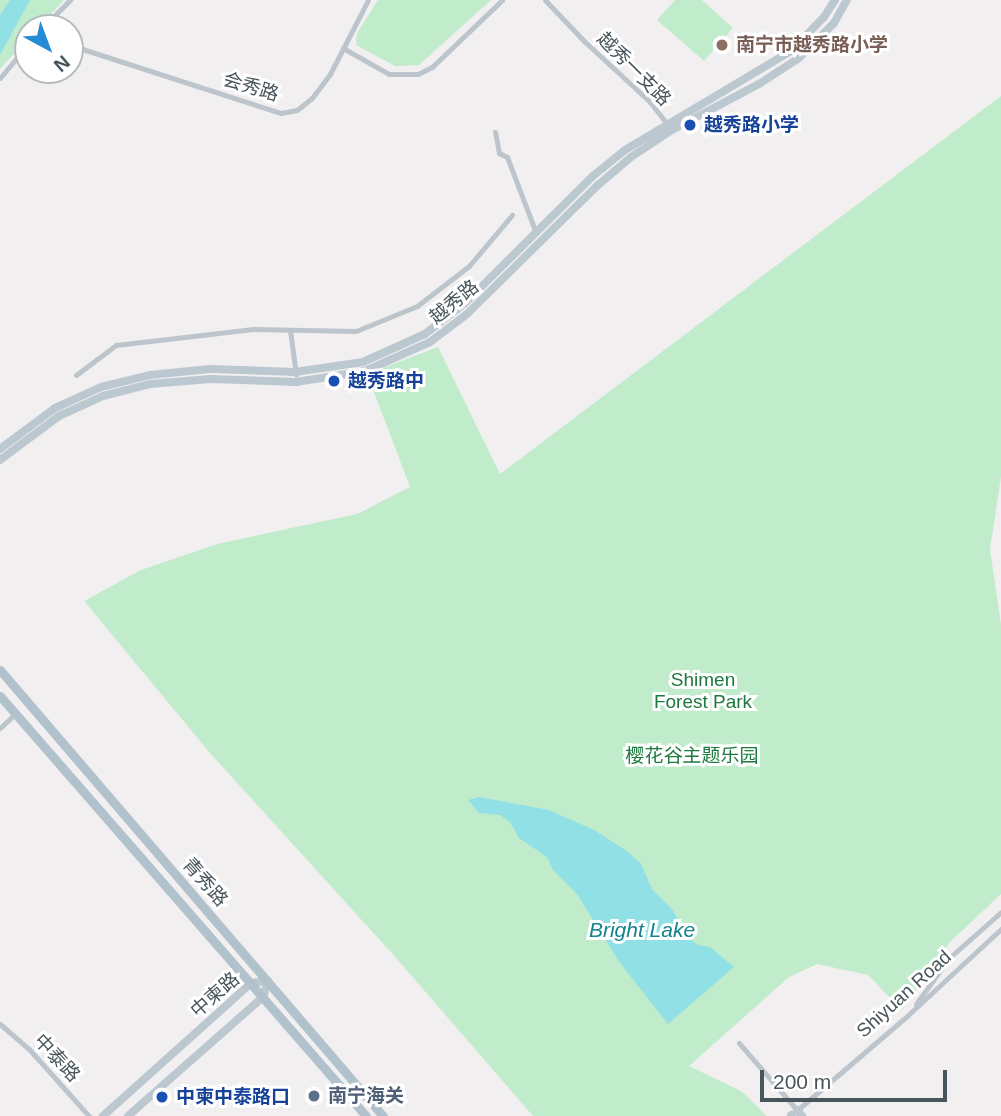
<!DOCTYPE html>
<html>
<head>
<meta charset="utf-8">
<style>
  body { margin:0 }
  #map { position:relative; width:1001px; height:1116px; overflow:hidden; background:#f2eff0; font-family:Arial,"Noto Sans SC",sans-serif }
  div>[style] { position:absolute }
  .green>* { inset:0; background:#c1eccb }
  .water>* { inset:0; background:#90e0e6 }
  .street>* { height:5px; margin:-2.5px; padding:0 2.5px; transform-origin:2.5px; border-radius:2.5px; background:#bcc5cb }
  .secondary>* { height:8px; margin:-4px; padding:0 4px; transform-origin:4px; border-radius:4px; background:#bcc8d0 }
  .primary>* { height:9px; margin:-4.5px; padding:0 4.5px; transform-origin:4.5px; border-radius:4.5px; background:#b1c2cc }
  .dots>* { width:19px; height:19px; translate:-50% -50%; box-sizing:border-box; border:4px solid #fff; border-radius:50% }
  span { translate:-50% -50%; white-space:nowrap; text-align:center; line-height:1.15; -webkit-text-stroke:6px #fff; paint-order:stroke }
  .education-label { font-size:19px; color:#785e54; font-weight:700 }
  .left { translate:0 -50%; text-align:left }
  .street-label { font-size:19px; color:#48555b }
  .transit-label { font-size:19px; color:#164399; font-weight:700 }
  .park-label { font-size:19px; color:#1d793e }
  .service-label { font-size:19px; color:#4e5e75; font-weight:700 }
  .water-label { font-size:21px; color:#14838b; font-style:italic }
  .north { position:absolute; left:14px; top:14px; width:70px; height:70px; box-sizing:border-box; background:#fff; border:2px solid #b6bbbd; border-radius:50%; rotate:139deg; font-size:19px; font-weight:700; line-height:28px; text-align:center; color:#48555b }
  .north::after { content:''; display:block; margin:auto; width:24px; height:32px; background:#258bd6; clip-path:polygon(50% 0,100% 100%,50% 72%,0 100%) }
  .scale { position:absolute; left:760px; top:1070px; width:187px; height:32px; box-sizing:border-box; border:4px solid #48555b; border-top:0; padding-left:9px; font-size:21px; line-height:24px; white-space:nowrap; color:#48555b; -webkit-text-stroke:5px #fff; paint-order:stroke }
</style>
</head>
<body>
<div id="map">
  <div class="green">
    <div style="clip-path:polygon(0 0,64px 0,38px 28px,28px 28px,28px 38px,0 69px)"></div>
    <div style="clip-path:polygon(378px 0,491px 0,419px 65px,395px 66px,356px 45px,357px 33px)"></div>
    <div style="clip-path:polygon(675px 0,702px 0,733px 28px,704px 61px,657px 20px)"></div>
    <div style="clip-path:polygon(1001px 96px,1001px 477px,990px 549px,1001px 625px,1001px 894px,950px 942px,902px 1010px,868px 975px,817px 964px,789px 977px,689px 1066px,741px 1091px,767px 1116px,533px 1116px,397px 959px,210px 753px,84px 601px,141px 570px,217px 544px,357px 514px,410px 487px,367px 374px,438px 347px,500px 474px)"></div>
  </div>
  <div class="water">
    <div style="clip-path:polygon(10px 0,30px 0,0 55px,0 15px)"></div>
    <div style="clip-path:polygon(479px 797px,549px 810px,594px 830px,627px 851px,641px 864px,652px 889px,672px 909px,688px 937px,698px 945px,710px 947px,734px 967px,668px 1024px,620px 963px,577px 894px,553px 870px,547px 857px,519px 838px,510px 822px,500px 815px,479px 813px,468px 800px)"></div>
  </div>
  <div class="street">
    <div style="left:545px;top:0;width:57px;rotate:46.4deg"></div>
    <div style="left:584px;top:41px;width:90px;rotate:42.7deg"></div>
    <div style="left:650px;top:102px;width:29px;rotate:52deg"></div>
    <div style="left:42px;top:28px;width:40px;rotate:-45deg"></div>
    <div style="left:70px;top:45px;width:222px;rotate:17.9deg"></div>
    <div style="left:281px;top:113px;width:16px;rotate:-11deg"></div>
    <div style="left:297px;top:110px;width:19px;rotate:-39deg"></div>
    <div style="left:312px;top:98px;width:30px;rotate:-53deg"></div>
    <div style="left:330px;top:74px;width:83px;rotate:-62.8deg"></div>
    <div style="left:343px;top:48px;width:53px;rotate:29.5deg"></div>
    <div style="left:389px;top:74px;width:29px"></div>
    <div style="left:418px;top:74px;width:16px;rotate:-27deg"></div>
    <div style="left:432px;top:67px;width:97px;rotate:-43.7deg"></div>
    <div style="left:0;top:78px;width:44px;rotate:-50.5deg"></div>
    <div style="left:495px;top:132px;width:21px;rotate:79deg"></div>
    <div style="left:499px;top:153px;width:9px;rotate:27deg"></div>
    <div style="left:507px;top:157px;width:81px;rotate:69.1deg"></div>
    <div style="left:290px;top:330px;width:45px;rotate:82.4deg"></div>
    <div style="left:76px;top:375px;width:50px;rotate:-36.9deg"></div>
    <div style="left:116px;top:345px;width:138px;rotate:-6.7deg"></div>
    <div style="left:253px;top:329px;width:103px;rotate:1.1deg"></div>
    <div style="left:356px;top:331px;width:66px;rotate:-22.3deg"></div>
    <div style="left:417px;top:306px;width:66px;rotate:-37.6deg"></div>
    <div style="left:469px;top:266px;width:67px;rotate:-49.9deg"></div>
    <div style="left:0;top:728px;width:21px;rotate:-43deg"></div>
    <div style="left:916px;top:1004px;width:57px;rotate:-54.3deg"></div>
    <div style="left:949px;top:958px;width:69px;rotate:-41.5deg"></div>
    <div style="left:0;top:1024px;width:38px;rotate:41deg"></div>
    <div style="left:29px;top:1049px;width:90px;rotate:48.2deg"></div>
    <div style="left:739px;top:1043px;width:89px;rotate:49.1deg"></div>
    <div style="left:795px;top:1112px;width:149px;rotate:-40.6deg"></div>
    <div style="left:908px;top:1015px;width:127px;rotate:-42.8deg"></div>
  </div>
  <div class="secondary">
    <div style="left:0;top:449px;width:69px;rotate:-36.7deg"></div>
    <div style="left:55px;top:408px;width:51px;rotate:-24.5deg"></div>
    <div style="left:101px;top:387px;width:50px;rotate:-13.8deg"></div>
    <div style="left:150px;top:375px;width:60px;rotate:-5.7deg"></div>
    <div style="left:210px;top:369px;width:85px;rotate:2deg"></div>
    <div style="left:295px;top:372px;width:69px;rotate:-8.4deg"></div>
    <div style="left:363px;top:362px;width:68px;rotate:-24.3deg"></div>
    <div style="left:425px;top:334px;width:51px;rotate:-37.8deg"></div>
    <div style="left:465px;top:303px;width:180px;rotate:-44.8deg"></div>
    <div style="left:593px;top:176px;width:41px;rotate:-39.1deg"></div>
    <div style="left:625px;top:150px;width:193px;rotate:-30.8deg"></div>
    <div style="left:791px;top:51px;width:47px;rotate:-45.9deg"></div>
    <div style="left:824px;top:17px;width:20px;rotate:-57deg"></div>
    <div style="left:0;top:460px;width:74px;rotate:-36.7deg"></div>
    <div style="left:59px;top:416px;width:48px;rotate:-24.4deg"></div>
    <div style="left:103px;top:396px;width:49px;rotate:-14.3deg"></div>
    <div style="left:150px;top:384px;width:60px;rotate:-4.8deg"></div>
    <div style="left:210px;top:379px;width:86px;rotate:2deg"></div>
    <div style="left:296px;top:382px;width:70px;rotate:-9.1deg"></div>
    <div style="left:365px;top:371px;width:71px;rotate:-24deg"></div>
    <div style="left:430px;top:342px;width:46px;rotate:-37.1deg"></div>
    <div style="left:467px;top:314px;width:184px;rotate:-44.6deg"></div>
    <div style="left:598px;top:185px;width:43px;rotate:-40.3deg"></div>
    <div style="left:631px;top:157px;width:49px;rotate:-33.4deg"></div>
    <div style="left:672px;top:130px;width:98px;rotate:-27.9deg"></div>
    <div style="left:759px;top:84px;width:48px;rotate:-33deg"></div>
    <div style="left:799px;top:58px;width:49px;rotate:-45deg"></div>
    <div style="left:834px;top:23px;width:26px;rotate:-61deg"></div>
    <div style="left:797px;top:1110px;width:8px;rotate:50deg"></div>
    <div style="left:791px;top:1115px;width:1px;rotate:45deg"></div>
    <div style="left:103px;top:1116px;width:199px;rotate:-41.9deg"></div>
    <div style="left:251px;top:983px;width:17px;rotate:-7deg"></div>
    <div style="left:268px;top:981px;width:17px;rotate:107deg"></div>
    <div style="left:263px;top:997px;width:180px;rotate:138.6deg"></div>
  </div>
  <div class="primary">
    <div style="left:0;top:670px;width:588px;rotate:49.35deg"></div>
    <div style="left:0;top:696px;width:557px;rotate:48.93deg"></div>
  </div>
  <div class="dots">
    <div style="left:722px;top:45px;background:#8d6e63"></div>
    <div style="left:690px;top:125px;background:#1a4fb4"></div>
    <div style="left:334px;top:381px;background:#1a4fb4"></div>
    <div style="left:314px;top:1096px;background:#5c6f8a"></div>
    <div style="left:162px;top:1097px;background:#1a4fb4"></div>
  </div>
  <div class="education-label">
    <span class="left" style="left:736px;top:45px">南宁市越秀路小学</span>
  </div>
  <div class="street-label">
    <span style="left:634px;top:69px;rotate:45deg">越秀一支路</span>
    <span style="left:251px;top:87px;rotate:17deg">会秀路</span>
    <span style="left:454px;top:302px;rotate:-39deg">越秀路</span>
    <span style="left:205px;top:882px;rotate:49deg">青秀路</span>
    <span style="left:904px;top:994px;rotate:-42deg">Shiyuan Road</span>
    <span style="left:215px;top:995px;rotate:-41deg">中柬路</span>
    <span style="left:57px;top:1058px;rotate:47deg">中泰路</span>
  </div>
  <div class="transit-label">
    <span class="left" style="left:704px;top:125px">越秀路小学</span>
    <span class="left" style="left:348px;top:381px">越秀路中</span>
    <span class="left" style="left:176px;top:1097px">中柬中泰路口</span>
  </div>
  <div class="park-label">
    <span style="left:703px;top:691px">Shimen<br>Forest Park</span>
    <span style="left:692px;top:756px">樱花谷主题乐园</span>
  </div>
  <div class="service-label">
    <span class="left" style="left:328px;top:1096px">南宁海关</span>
  </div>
  <div class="water-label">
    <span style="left:642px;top:930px">Bright Lake</span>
  </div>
  <div class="north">N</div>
  <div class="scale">200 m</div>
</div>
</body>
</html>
